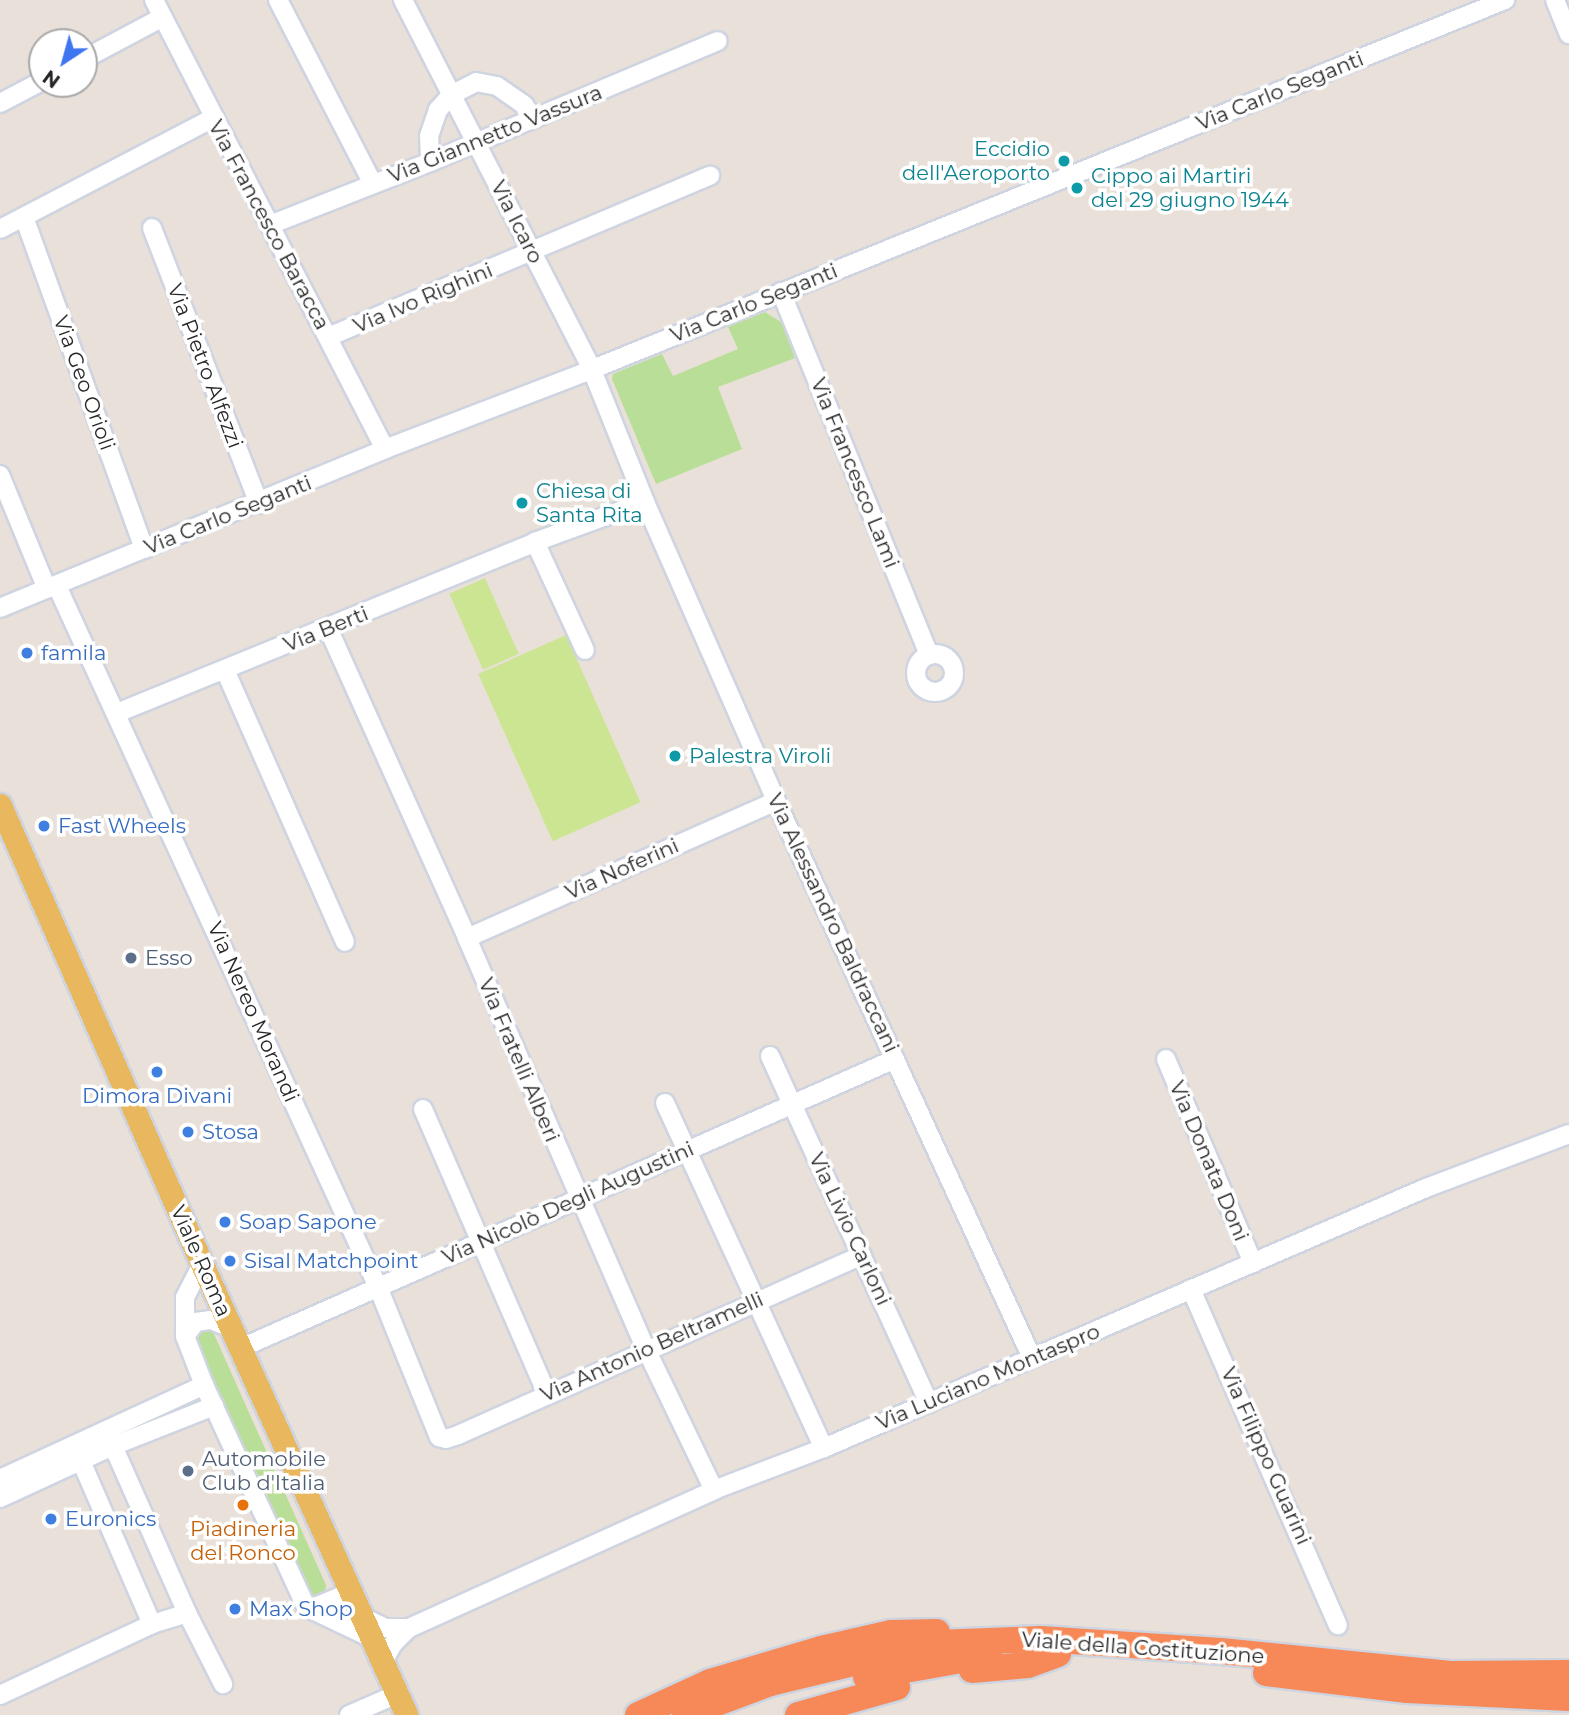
<!DOCTYPE html>
<html>
<head>
<meta charset="utf-8">
<style>
  body { margin:0 }
  #map { position:relative; width:1569px; height:1715px; overflow:hidden; background:#e9e0d9; font-family:Montserrat,sans-serif }
  div>[style] { position:absolute }
  .green>* { inset:0; background:#b8de97 }
  .pitch>* { inset:0; background:#cce593; transform-origin:0 0 }
  .roads { filter:drop-shadow(2px 0 #ced4e0) drop-shadow(-2px 0 #ced4e0) drop-shadow(0 2px #ced4e0) drop-shadow(0 -2px #ced4e0) }
  .minor>* { height:18px; margin:-9px; padding:0 9px; transform-origin:9px; border-radius:9px; background:#fff }
  .minor>.ring { margin:-9px; padding:0; box-sizing:content-box; background:none; border:18px solid #fff; border-radius:50% }
  .major>* { height:23px; margin:-11.5px; padding:0 11.5px; transform-origin:11.5px; border-radius:11.5px; background:#e9b85e }
  .highway>* { height:26px; margin:-13px; padding:0 13px; transform-origin:13px; border-radius:13px; background:#f68957 }
  .dots>* { width:19px; height:19px; translate:-50% -50%; box-sizing:border-box; border:4px solid #fff; border-radius:50% }
  span { translate:-50% -50%; white-space:nowrap; text-align:center; line-height:1.15; -webkit-text-stroke:7px #fff; paint-order:stroke }
  .street-label { font-size:21px; color:#272727 }
  .culture-label { font-size:21px; color:#0d838f }
  .right { translate:-100% -50%; text-align:right }
  .left { translate:0 -50%; text-align:left }
  .shop-label { font-size:21px; color:#366cbe }
  .service-label { font-size:21px; color:#4e5e75 }
  .food-label { font-size:21px; color:#c56008 }
  .north { position:absolute; left:28px; top:28px; width:70px; height:70px; box-sizing:border-box; background:#fff; border:2px solid #a9a9a9; border-radius:50%; rotate:216deg; font-size:19px; font-weight:700; line-height:28px; text-align:center; color:#272727 }
  .north::after { content:''; display:block; margin:auto; width:24px; height:32px; background:#3e75f0; clip-path:polygon(50% 0,100% 100%,50% 72%,0 100%) }
</style>
</head>
<body>
<div id="map">
  <div class="green">
    <div style="clip-path:polygon(765px 312px,781px 322px,795px 358px,718px 387px,742px 449px,656px 484px,612px 379px,613px 374px,662px 354px,673px 376px,738px 349px,728px 327px)"></div>
    <div style="clip-path:polygon(199px 1329px,208px 1329px,214px 1334px,326px 1585px,325px 1594px,319px 1599px,311px 1597px,195px 1344px,194px 1336px)"></div>
  </div>
  <div class="pitch">
    <div style="left:485px;top:578px;width:83px;height:39px;rotate:66deg"></div>
    <div style="left:566px;top:635px;width:183px;height:96px;rotate:66deg"></div>
  </div>
  <div class="roads">
    <div class="minor">
      <div style="left:154px;top:0;width:505px;rotate:62.78deg"></div>
      <div style="left:278px;top:0;width:207px;rotate:62.7deg"></div>
      <div style="left:403px;top:0;width:415px;rotate:62.9deg"></div>
      <div style="left:592px;top:370px;width:142px;rotate:68.1deg"></div>
      <div style="left:645px;top:502px;width:326px;rotate:66.3deg"></div>
      <div style="left:776px;top:801px;width:613px;rotate:65.32deg"></div>
      <div style="left:1555px;top:0;width:37px;rotate:68deg"></div>
      <div style="left:84px;top:59px;width:89px;rotate:-28deg"></div>
      <div style="left:0;top:103px;width:47px;rotate:-27.6deg"></div>
      <div style="left:430px;top:162px;width:26px;rotate:-92deg"></div>
      <div style="left:429px;top:136px;width:28px;rotate:-71deg"></div>
      <div style="left:438px;top:110px;width:20px;rotate:-49deg"></div>
      <div style="left:451px;top:95px;width:28px;rotate:-27deg"></div>
      <div style="left:476px;top:82px;width:21px;rotate:11deg"></div>
      <div style="left:497px;top:86px;width:33px;rotate:35deg"></div>
      <div style="left:524px;top:105px;width:17px;rotate:54deg"></div>
      <div style="left:24px;top:217px;width:353px;rotate:70.1deg"></div>
      <div style="left:272px;top:224px;width:170px;rotate:-21.4deg"></div>
      <div style="left:430px;top:162px;width:312px;rotate:-22.8deg"></div>
      <div style="left:152px;top:228px;width:296px;rotate:68.8deg"></div>
      <div style="left:0;top:229px;width:240px;rotate:-27.5deg"></div>
      <div style="left:781px;top:292px;width:392px;rotate:67.8deg"></div>
      <div style="left:328px;top:337px;width:415px;rotate:-22.9deg"></div>
      <div style="left:0;top:475px;width:123px;rotate:67.6deg"></div>
      <div style="left:535px;top:542px;width:119px;rotate:65.2deg"></div>
      <div style="left:57px;top:586px;width:771px;rotate:65.4deg"></div>
      <div style="left:378px;top:1287px;width:162px;rotate:67.9deg"></div>
      <div style="left:439px;top:1437px;width:7px;rotate:16deg"></div>
      <div style="left:446px;top:1439px;width:13px;rotate:-18deg"></div>
      <div style="left:458px;top:1435px;width:442px;rotate:-24deg"></div>
      <div style="left:0;top:608px;width:417px;rotate:-22.4deg"></div>
      <div style="left:385px;top:449px;width:212px;rotate:-21deg"></div>
      <div style="left:583px;top:373px;width:995px;rotate:-22.03deg"></div>
      <div style="left:328px;top:628px;width:340px;rotate:65.8deg"></div>
      <div style="left:467px;top:938px;width:451px;rotate:66.5deg"></div>
      <div style="left:647px;top:1351px;width:154px;rotate:64.3deg"></div>
      <div class="ring" style="left:916px;top:654px;width:20px;height:20px"></div>
      <div style="left:225px;top:670px;width:297px;rotate:66.2deg"></div>
      <div style="left:117px;top:713px;width:452px;rotate:-22.2deg"></div>
      <div style="left:535px;top:542px;width:117px;rotate:-20deg"></div>
      <div style="left:467px;top:938px;width:338px;rotate:-23.9deg"></div>
      <div style="left:770px;top:1056px;width:382px;rotate:65.4deg"></div>
      <div style="left:1166px;top:1059px;width:222px;rotate:66.9deg"></div>
      <div style="left:665px;top:1103px;width:380px;rotate:65.3deg"></div>
      <div style="left:423px;top:1109px;width:311px;rotate:66.5deg"></div>
      <div style="left:202px;top:1264px;width:37px;rotate:117deg"></div>
      <div style="left:185px;top:1297px;width:39px;rotate:90deg"></div>
      <div style="left:185px;top:1336px;width:53px;rotate:68.8deg"></div>
      <div style="left:204px;top:1385px;width:244px;rotate:65.3deg"></div>
      <div style="left:306px;top:1607px;width:72px;rotate:25.5deg"></div>
      <div style="left:1191px;top:1289px;width:367px;rotate:66.4deg"></div>
      <div style="left:185px;top:1336px;width:18px;rotate:-52deg"></div>
      <div style="left:196px;top:1322px;width:15px;rotate:-8deg"></div>
      <div style="left:211px;top:1320px;width:22px;rotate:22deg"></div>
      <div style="left:241px;top:1348px;width:715px;rotate:-23.84deg"></div>
      <div style="left:81px;top:1461px;width:178px;rotate:66.5deg"></div>
      <div style="left:0;top:1479px;width:225px;rotate:-24.7deg"></div>
      <div style="left:0;top:1498px;width:124px;rotate:-24.7deg"></div>
      <div style="left:113px;top:1446px;width:109px;rotate:-21.6deg"></div>
      <div style="left:310px;top:1609px;width:44px;rotate:-22.5deg"></div>
      <div style="left:187px;top:1613px;width:80px;rotate:63.1deg"></div>
      <div style="left:362px;top:1617px;width:26px;rotate:25deg"></div>
      <div style="left:386px;top:1628px;width:23px"></div>
      <div style="left:382px;top:1663px;width:22px;rotate:-60deg"></div>
      <div style="left:393px;top:1644px;width:23px;rotate:-45deg"></div>
      <div style="left:409px;top:1628px;width:335px;rotate:-24.3deg"></div>
      <div style="left:714px;top:1490px;width:118px;rotate:-20.9deg"></div>
      <div style="left:824px;top:1448px;width:656px;rotate:-23.36deg"></div>
      <div style="left:1426px;top:1188px;width:153px;rotate:-20.7deg"></div>
      <div style="left:0;top:1695px;width:168px;rotate:-25deg"></div>
      <div style="left:152px;top:1624px;width:37px;rotate:-17deg"></div>
      <div style="left:187px;top:1613px;width:183px;rotate:-113.9deg"></div>
      <div style="left:349px;top:1715px;width:52px;rotate:-23.6deg"></div>
    </div>
    <div class="major">
      <div style="left:0;top:805px;width:501px;rotate:66.25deg"></div>
      <div style="left:202px;top:1264px;width:495px;rotate:65.6deg"></div>
    </div>
    <div class="highway">
      <div style="left:972px;top:1670px;width:56px;rotate:-5.1deg"></div>
      <div style="left:1028px;top:1665px;width:32px;rotate:-20deg"></div>
      <div style="left:1266px;top:1673px;width:142px;rotate:6.9deg"></div>
      <div style="left:1407px;top:1690px;width:162px;rotate:2.8deg"></div>
      <div style="left:866px;top:1677px;width:97px;rotate:-10.1deg"></div>
      <div style="left:961px;top:1660px;width:29px;rotate:-4deg"></div>
      <div style="left:638px;top:1715px;width:79px;rotate:-24.6deg"></div>
      <div style="left:710px;top:1682px;width:116px;rotate:-16.6deg"></div>
      <div style="left:821px;top:1649px;width:72px;rotate:-12.9deg"></div>
      <div style="left:891px;top:1633px;width:46px;rotate:-1.2deg"></div>
      <div style="left:685px;top:1715px;width:91px;rotate:-20.6deg"></div>
      <div style="left:770px;top:1683px;width:171px;rotate:-13.5deg"></div>
      <div style="left:936px;top:1643px;width:105px;rotate:-2.2deg"></div>
      <div style="left:1041px;top:1639px;width:180px;rotate:3.8deg"></div>
      <div style="left:1221px;top:1651px;width:233px;rotate:5.7deg"></div>
      <div style="left:1453px;top:1674px;width:116px;rotate:-0.5deg"></div>
      <div style="left:798px;top:1715px;width:103px;rotate:-15.8deg"></div>
    </div>
  </div>
  <div class="dots">
    <div style="left:1064px;top:161px;background:#0f9aa8"></div>
    <div style="left:1077px;top:188px;background:#0f9aa8"></div>
    <div style="left:522px;top:503px;background:#0f9aa8"></div>
    <div style="left:27px;top:653px;background:#3f7fe0"></div>
    <div style="left:675px;top:756px;background:#0f9aa8"></div>
    <div style="left:44px;top:826px;background:#3f7fe0"></div>
    <div style="left:131px;top:958px;background:#5c6f8a"></div>
    <div style="left:157px;top:1072px;background:#3f7fe0"></div>
    <div style="left:188px;top:1132px;background:#3f7fe0"></div>
    <div style="left:225px;top:1222px;background:#3f7fe0"></div>
    <div style="left:230px;top:1261px;background:#3f7fe0"></div>
    <div style="left:188px;top:1471px;background:#5c6f8a"></div>
    <div style="left:243px;top:1505px;background:#e8710a"></div>
    <div style="left:51px;top:1519px;background:#3f7fe0"></div>
    <div style="left:235px;top:1609px;background:#3f7fe0"></div>
  </div>
  <div class="street-label">
    <span style="left:1280px;top:91px;rotate:-22deg">Via Carlo Seganti</span>
    <span style="left:495px;top:134px;rotate:-22deg">Via Giannetto Vassura</span>
    <span style="left:517px;top:222px;rotate:63deg">Via Icaro</span>
    <span style="left:269px;top:225px;rotate:62deg">Via Francesco Baracca</span>
    <span style="left:423px;top:298px;rotate:-23deg">Via Ivo Righini</span>
    <span style="left:754px;top:303px;rotate:-22deg">Via Carlo Seganti</span>
    <span style="left:205px;top:366px;rotate:69deg">Via Pietro Alfezzi</span>
    <span style="left:84px;top:383px;rotate:70deg">Via Geo Orioli</span>
    <span style="left:855px;top:473px;rotate:68deg">Via Francesco Lami</span>
    <span style="left:228px;top:515px;rotate:-22deg">Via Carlo Seganti</span>
    <span style="left:326px;top:629px;rotate:-22deg">Via Berti</span>
    <span style="left:622px;top:869px;rotate:-24deg">Via Noferini</span>
    <span style="left:833px;top:923px;rotate:65deg">Via Alessandro Baldraccani</span>
    <span style="left:253px;top:1012px;rotate:66deg">Via Nereo Morandi</span>
    <span style="left:519px;top:1060px;rotate:67deg">Via Fratelli Alberi</span>
    <span style="left:1209px;top:1161px;rotate:67deg">Via Donata Doni</span>
    <span style="left:568px;top:1203px;rotate:-24deg">Via Nicolò Degli Augustini</span>
    <span style="left:850px;top:1229px;rotate:65deg">Via Livio Carloni</span>
    <span style="left:201px;top:1261px;rotate:66deg">Viale Roma</span>
    <span style="left:652px;top:1347px;rotate:-24deg">Via Antonio Beltramelli</span>
    <span style="left:988px;top:1377px;rotate:-23deg">Via Luciano Montaspro</span>
    <span style="left:1266px;top:1456px;rotate:66deg">Via Filippo Guarini</span>
    <span style="left:1143px;top:1648px;rotate:4deg">Viale della Costituzione</span>
  </div>
  <div class="culture-label">
    <span class="right" style="left:1050px;top:161px">Eccidio<br>dell'Aeroporto</span>
    <span class="left" style="left:1091px;top:188px">Cippo ai Martiri<br>del 29 giugno 1944</span>
    <span class="left" style="left:536px;top:503px">Chiesa di<br>Santa Rita</span>
    <span class="left" style="left:689px;top:756px">Palestra Viroli</span>
  </div>
  <div class="shop-label">
    <span class="left" style="left:41px;top:653px">famila</span>
    <span class="left" style="left:58px;top:826px">Fast Wheels</span>
    <span style="left:157px;top:1096px">Dimora Divani</span>
    <span class="left" style="left:202px;top:1132px">Stosa</span>
    <span class="left" style="left:239px;top:1222px">Soap Sapone</span>
    <span class="left" style="left:244px;top:1261px">Sisal Matchpoint</span>
    <span class="left" style="left:65px;top:1519px">Euronics</span>
    <span class="left" style="left:249px;top:1609px">Max Shop</span>
  </div>
  <div class="service-label">
    <span class="left" style="left:145px;top:958px">Esso</span>
    <span class="left" style="left:202px;top:1471px">Automobile<br>Club d'Italia</span>
  </div>
  <div class="food-label">
    <span style="left:243px;top:1541px">Piadineria<br>del Ronco</span>
  </div>
  <div class="north">N</div>
</div>
</body>
</html>
